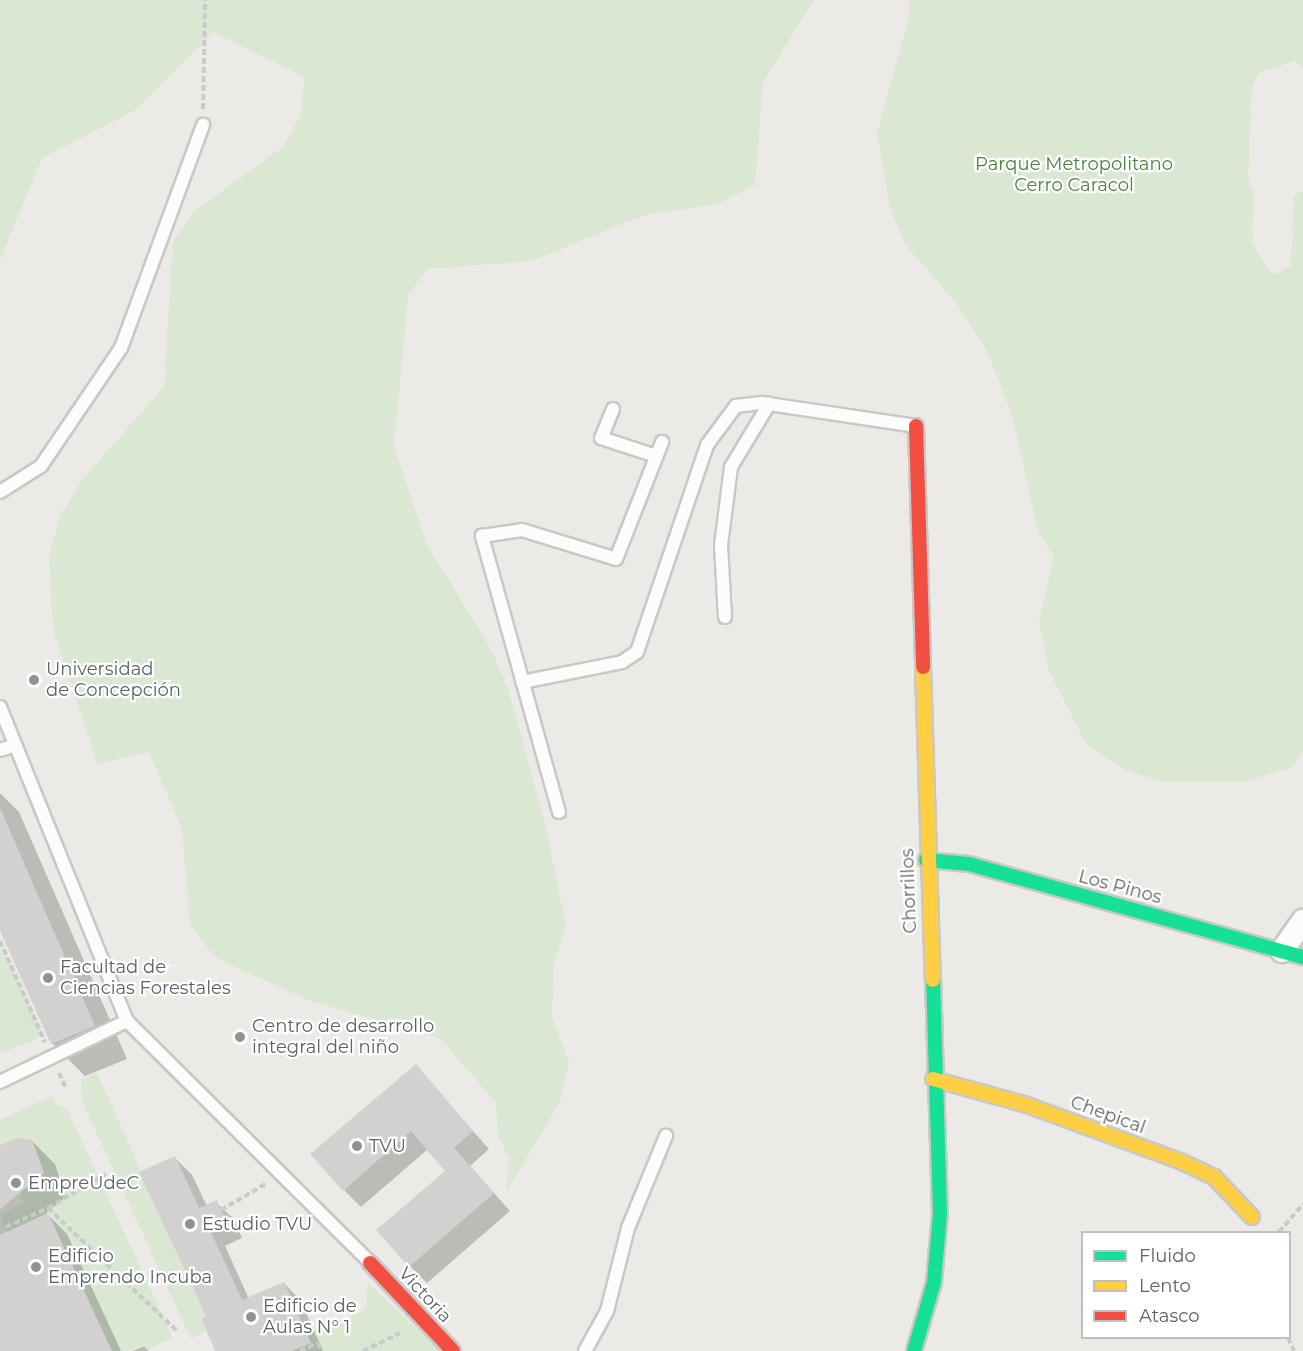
<!DOCTYPE html>
<html>
<head>
<meta charset="utf-8">
<style>
  body { margin:0 }
  #map { position:relative; width:1303px; height:1351px; overflow:hidden; background:#eceae7; font-family:Montserrat,sans-serif }
  div>[style] { position:absolute }
  .green>* { inset:0; background:#dae7d3 }
  .shadow>* { inset:0; background:#0003 }
  .building>* { inset:0; background:#d3d1d0 }
  .path>* { height:4px; margin-top:-2px; transform-origin:0; background:repeating-linear-gradient(90deg,#c8ccc9 0 6px,transparent 0 9px) }
  .roads { filter:drop-shadow(2px 0 #c8c8c7) drop-shadow(-2px 0 #c8c8c7) drop-shadow(0 2px #c8c8c7) drop-shadow(0 -2px #c8c8c7) }
  .lane>* { height:12px; margin:-6px; padding:0 6px; transform-origin:6px; border-radius:6px; background:#fcfcfb }
  .street>* { height:22px; margin:-11px; padding:0 11px; transform-origin:11px; border-radius:11px; background:#fcfcfb }
  .fast>* { height:14px; margin:-7px; padding:0 7px; transform-origin:7px; border-radius:7px; background:#16e098 }
  .slow>* { height:14px; margin:-7px; padding:0 7px; transform-origin:7px; border-radius:7px; background:#ffcf43 }
  .jam>* { height:14px; margin:-7px; padding:0 7px; transform-origin:7px; border-radius:7px; background:#f24e42 }
  .dots>* { width:16px; height:16px; translate:-50% -50%; box-sizing:border-box; border:3px solid #fff; border-radius:50% }
  span { translate:-50% -50%; white-space:nowrap; text-align:center; line-height:1.15; -webkit-text-stroke:4.5px #fff; paint-order:stroke }
  .park-label { font-size:18px; color:#4b843c }
  .poi-label { font-size:18px; color:#5d6264 }
  .left { translate:0 -50%; text-align:left }
  .street-label { font-size:18px; color:#5d6264 }
  .legend { position:absolute; left:1081px; top:1231px; width:210px; height:108px; box-sizing:border-box; background:#fff; border:2px solid #bec0c1; margin:0; padding:8px 10px; list-style:none; font-size:18px; color:#5d6264 }
  .legend li { display:flex; align-items:center; gap:12px; height:30px }
  .legend b { width:30px; border:2px solid #bec0c1 }
</style>
</head>
<body>
<div id="map">
  <div class="green">
    <div style="clip-path:polygon(0 0,814px 0,763px 82px,755px 185px,718px 204px,644px 215px,532px 261px,427px 269px,408px 295px,394px 447px,426px 543px,492px 651px,508px 689px,546px 827px,566px 928px,554px 963px,552px 1017px,569px 1063px,559px 1104px,506px 1192px,509px 1159px,498px 1135px,496px 1103px,441px 1039px,305px 999px,215px 957px,190px 925px,182px 829px,149px 752px,98px 764px,53px 629px,49px 556px,60px 516px,82px 480px,164px 387px,173px 241px,193px 212px,283px 147px,300px 116px,305px 77px,213px 32px,134px 111px,42px 158px,0 260px)"></div>
    <div style="clip-path:polygon(909px 0,1303px 0,1303px 69px,1296px 61px,1258px 73px,1252px 88px,1248px 178px,1254px 194px,1252px 243px,1273px 275px,1291px 266px,1294px 196px,1303px 190px,1303px 752px,1291px 768px,1242px 782px,1165px 782px,1125px 770px,1086px 744px,1049px 671px,1039px 622px,1054px 557px,1038px 531px,1013px 418px,986px 349px,957px 304px,905px 244px,889px 204px,877px 133px,909px 17px)"></div>
    <div style="clip-path:polygon(3px 947px,43px 1036px,0 1054px,0 949px)"></div>
    <div style="clip-path:polygon(97px 1073px,206px 1316px,201px 1319px,206px 1331px,191px 1339px,82px 1101px,81px 1080px)"></div>
    <div style="clip-path:polygon(53px 1095px,57px 1105px,67px 1109px,173px 1338px,147px 1350px,144px 1344px,128px 1351px,72px 1351px,48px 1213px,8px 1232px,0 1215px,24px 1203px,21px 1192px,44px 1173px,32px 1140px,0 1145px,0 1120px)"></div>
    <div style="clip-path:polygon(368px 1283px,441px 1351px,292px 1351px,311px 1343px,308px 1336px,366px 1309px)"></div>
  </div>
  <div class="shadow">
    <div style="clip-path:polygon(0 793px,19px 812px,127px 1059px,85px 1076px,52px 1043px,0 928px)"></div>
    <div style="clip-path:polygon(415px 1066px,489px 1149px,470px 1166px,510px 1211px,427px 1283px,410px 1266px,447px 1171px,428px 1149px,361px 1207px,344px 1190px)"></div>
    <div style="clip-path:polygon(32px 1141px,55px 1164px,66px 1197px,46px 1213px,67px 1234px,121px 1351px,0 1351px,0 1147px)"></div>
    <div style="clip-path:polygon(175px 1158px,192px 1175px,207px 1206px,216px 1202px,234px 1219px,242px 1238px,225px 1246px,249px 1299px,284px 1283px,301px 1301px,323px 1351px,217px 1351px)"></div>
    <div style="clip-path:polygon(144px 1346px,149px 1351px,132px 1351px)"></div>
  </div>
  <div class="building">
    <div style="clip-path:polygon(0 808px,95px 1026px,51px 1044px,0 931px)"></div>
    <div style="clip-path:polygon(416px 1064px,473px 1131px,454px 1148px,494px 1193px,409px 1267px,376px 1230px,445px 1171px,411px 1131px,343px 1191px,310px 1154px)"></div>
    <div style="clip-path:polygon(18px 1138px,32px 1140px,44px 1173px,0 1209px,0 1145px)"></div>
    <div style="clip-path:polygon(175px 1156px,199px 1208px,217px 1200px,221px 1210px,226px 1220px,209px 1228px,242px 1300px,284px 1282px,311px 1343px,292px 1351px,215px 1351px,201px 1318px,206px 1316px,139px 1172px)"></div>
    <div style="clip-path:polygon(48px 1213px,112px 1351px,0 1351px,0 1235px)"></div>
  </div>
  <div class="path">
    <div style="left:203px;top:109px;width:109px;rotate:-88.9deg"></div>
    <div style="left:0;top:941px;width:111px;rotate:66deg"></div>
    <div style="left:59px;top:1073px;width:17px;rotate:66deg"></div>
    <div style="left:48px;top:1208px;width:67px;rotate:-30.4deg"></div>
    <div style="left:221px;top:1210px;width:53px;rotate:-30.4deg"></div>
    <div style="left:6px;top:1227px;width:46px;rotate:-24.3deg"></div>
    <div style="left:48px;top:1208px;width:178px;rotate:43.6deg"></div>
    <div style="left:1279px;top:1232px;width:37px;rotate:-49deg"></div>
    <div style="left:1288px;top:1338px;width:14px;rotate:65deg"></div>
    <div style="left:300px;top:1351px;width:20px;rotate:-24deg"></div>
    <div style="left:318px;top:1343px;width:9px;rotate:69deg"></div>
    <div style="left:363px;top:1351px;width:41px;rotate:-25.9deg"></div>
  </div>
  <div class="roads">
    <div class="lane">
      <div style="left:613px;top:409px;width:31px;rotate:112deg"></div>
      <div style="left:601px;top:438px;width:58px;rotate:18.1deg"></div>
      <div style="left:0;top:492px;width:49px;rotate:-32.4deg"></div>
      <div style="left:41px;top:466px;width:143px;rotate:-55.9deg"></div>
      <div style="left:121px;top:348px;width:238px;rotate:-69.8deg"></div>
      <div style="left:725px;top:617px;width:72px;rotate:-93.2deg"></div>
      <div style="left:721px;top:545px;width:79px;rotate:-82.7deg"></div>
      <div style="left:731px;top:467px;width:74px;rotate:-58.9deg"></div>
      <div style="left:522px;top:682px;width:102px;rotate:-11.3deg"></div>
      <div style="left:622px;top:662px;width:18px;rotate:-34deg"></div>
      <div style="left:637px;top:652px;width:219px;rotate:-71.3deg"></div>
      <div style="left:707px;top:445px;width:49px;rotate:-53.4deg"></div>
      <div style="left:736px;top:406px;width:26px;rotate:-7deg"></div>
      <div style="left:762px;top:403px;width:155px;rotate:8.5deg"></div>
      <div style="left:0;top:707px;width:339px;rotate:68deg"></div>
      <div style="left:127px;top:1021px;width:342px;rotate:44.8deg"></div>
      <div style="left:0;top:750px;width:16px;rotate:-18deg"></div>
      <div style="left:559px;top:812px;width:287px;rotate:-105.6deg"></div>
      <div style="left:482px;top:536px;width:40px;rotate:-8.5deg"></div>
      <div style="left:522px;top:530px;width:98px;rotate:17.1deg"></div>
      <div style="left:616px;top:559px;width:126px;rotate:-68.5deg"></div>
      <div style="left:0;top:1082px;width:141px;rotate:-25.7deg"></div>
      <div style="left:585px;top:1351px;width:46px;rotate:-61.2deg"></div>
      <div style="left:607px;top:1311px;width:86px;rotate:-75.8deg"></div>
      <div style="left:628px;top:1228px;width:100px;rotate:-67.6deg"></div>
    </div>
    <div class="street">
      <div style="left:1282px;top:951px;width:37px;rotate:-55deg"></div>
    </div>
    <div class="fast">
      <div style="left:926px;top:860px;width:43px;rotate:5.3deg"></div>
      <div style="left:969px;top:864px;width:347px;rotate:15.6deg"></div>
      <div style="left:914px;top:1351px;width:72px;rotate:-73.8deg"></div>
      <div style="left:934px;top:1282px;width:69px;rotate:-85deg"></div>
      <div style="left:940px;top:1213px;width:233px;rotate:-91.7deg"></div>
    </div>
    <div class="slow">
      <div style="left:923px;top:667px;width:313px;rotate:88.2deg"></div>
      <div style="left:933px;top:1079px;width:94px;rotate:15.4deg"></div>
      <div style="left:1024px;top:1104px;width:166px;rotate:20.1deg"></div>
      <div style="left:1180px;top:1161px;width:38px;rotate:25deg"></div>
      <div style="left:1214px;top:1177px;width:55px;rotate:46.5deg"></div>
    </div>
    <div class="jam">
      <div style="left:916px;top:426px;width:241px;rotate:88.3deg"></div>
      <div style="left:370px;top:1263px;width:121px;rotate:46.7deg"></div>
    </div>
  </div>
  <div class="dots">
    <div style="left:34px;top:680px;background:#8f9292"></div>
    <div style="left:48px;top:978px;background:#8f9292"></div>
    <div style="left:240px;top:1037px;background:#8f9292"></div>
    <div style="left:357px;top:1146px;background:#8f9292"></div>
    <div style="left:16px;top:1183px;background:#8f9292"></div>
    <div style="left:190px;top:1224px;background:#8f9292"></div>
    <div style="left:36px;top:1267px;background:#8f9292"></div>
    <div style="left:251px;top:1317px;background:#8f9292"></div>
  </div>
  <div class="park-label">
    <span style="left:1074px;top:175px">Parque Metropolitano<br>Cerro Caracol</span>
  </div>
  <div class="poi-label">
    <span class="left" style="left:46px;top:680px">Universidad<br>de Concepción</span>
    <span class="left" style="left:60px;top:978px">Facultad de<br>Ciencias Forestales</span>
    <span class="left" style="left:252px;top:1037px">Centro de desarrollo<br>integral del niño</span>
    <span class="left" style="left:369px;top:1146px">TVU</span>
    <span class="left" style="left:28px;top:1183px">EmpreUdeC</span>
    <span class="left" style="left:202px;top:1224px">Estudio TVU</span>
    <span class="left" style="left:48px;top:1267px">Edificio<br>Emprendo Incuba</span>
    <span class="left" style="left:263px;top:1317px">Edificio de<br>Aulas N° 1</span>
  </div>
  <div class="street-label">
    <span style="left:1120px;top:887px;rotate:15deg">Los Pinos</span>
    <span style="left:909px;top:891px;rotate:-92deg">Chorrillos</span>
    <span style="left:1108px;top:1115px;rotate:20deg">Chepical</span>
    <span style="left:425px;top:1295px;rotate:47deg">Victoria</span>
  </div>
  <ul class="legend">
  <li><b style="height:8px;background:#16e098"></b>Fluido</li>
  <li><b style="height:8px;background:#ffcf43"></b>Lento</li>
  <li><b style="height:8px;background:#f24e42"></b>Atasco</li>
  </ul>
</div>
</body>
</html>
